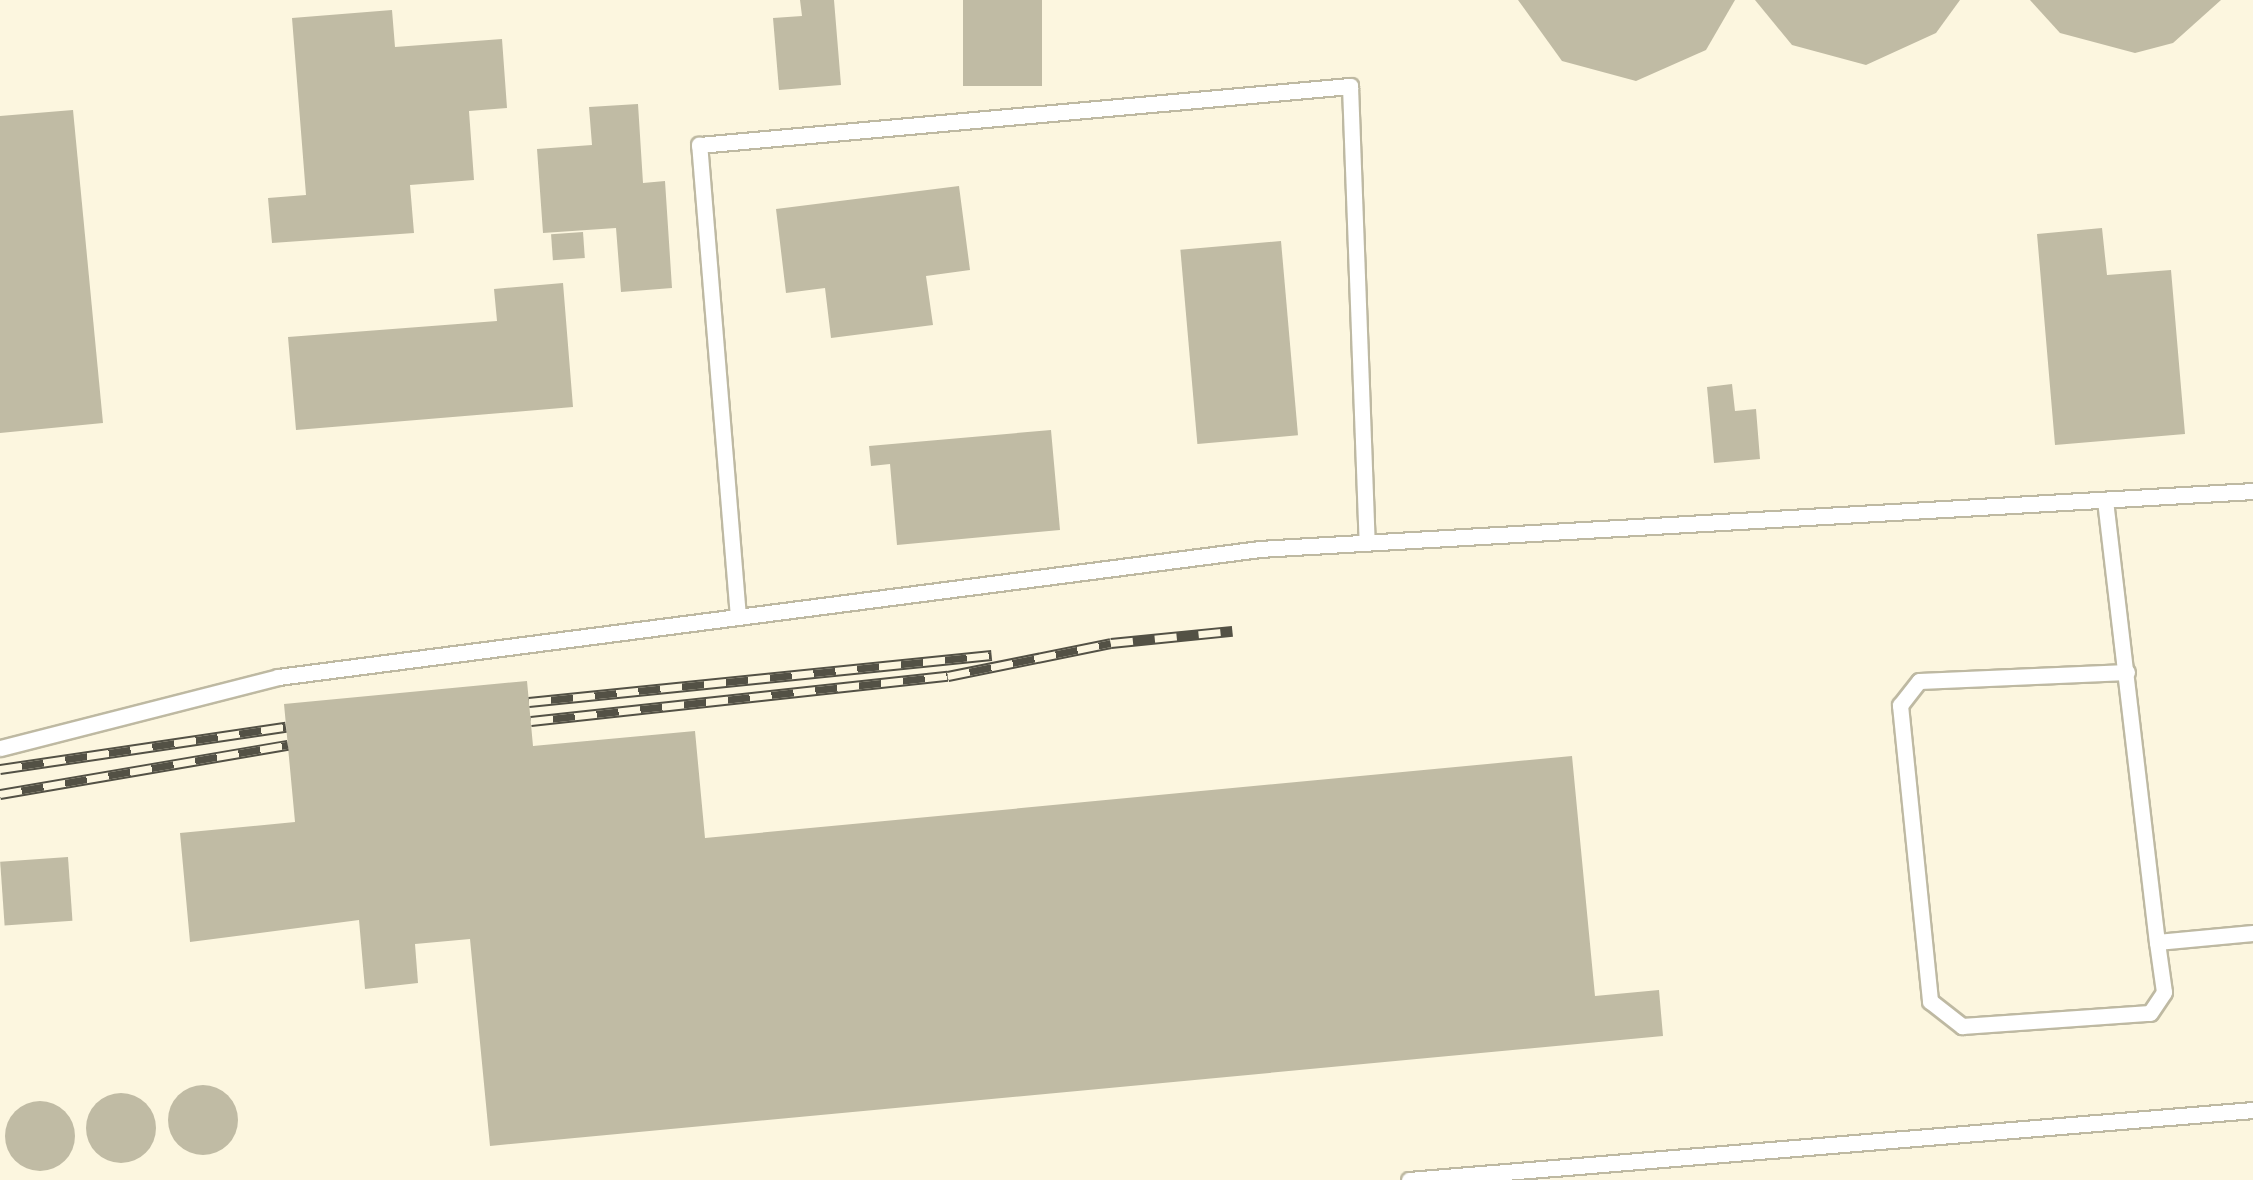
<!DOCTYPE html>
<html>
<head>
<meta charset="utf-8">
<style>
  body { margin:0 }
  #map { position:relative; width:2253px; height:1180px; overflow:hidden; background:#fcf6df; font-family:"IBM Plex Sans",sans-serif }
  div>[style] { position:absolute }
  .building>* { inset:0; background:#c0bba4; transform-origin:0 0 }
  .round { border-radius:50% }
  .roads { filter:drop-shadow(2px 0 #beb9a2) drop-shadow(-2px 0 #beb9a2) drop-shadow(0 2px #beb9a2) drop-shadow(0 -2px #beb9a2) }
  .lane>* { height:15px; margin:-7.5px; padding:0 7.5px; transform-origin:7.5px; border-radius:7.5px; background:#fff }
  .rail>* { height:11px; margin-top:-5.5px; transform-origin:0; background:repeating-linear-gradient(90deg,#fcf6df 0 22px,#535145 0 44px); box-sizing:border-box; border-block:2px solid #535145 }
  span { translate:-50% -50%; white-space:nowrap; text-align:center; line-height:1.15; -webkit-text-stroke:9px #fcf6df; paint-order:stroke }
</style>
</head>
<body>
<div id="map">
  <div class="building">
    <div style="clip-path:polygon(800px 0,834px 0,841px 85px,779px 90px,773px 18px,802px 16px)"></div>
    <div style="left:963px;top:0;width:79px;height:86px"></div>
    <div style="clip-path:polygon(1518px 0,1735px 0,1706px 50px,1636px 81px,1562px 61px)"></div>
    <div style="clip-path:polygon(1755px 0,1960px 0,1936px 33px,1866px 65px,1792px 45px)"></div>
    <div style="clip-path:polygon(2030px 0,2221px 0,2173px 43px,2135px 53px,2060px 33px)"></div>
    <div style="clip-path:polygon(392px 10px,395px 47px,502px 39px,507px 108px,469px 111px,474px 180px,410px 185px,414px 233px,272px 243px,268px 198px,306px 195px,292px 18px)"></div>
    <div style="clip-path:polygon(638px 104px,643px 183px,665px 181px,672px 288px,621px 292px,616px 228px,543px 233px,537px 149px,592px 145px,589px 107px)"></div>
    <div style="clip-path:polygon(73px 110px,103px 423px,0 433px,0 116px)"></div>
    <div style="clip-path:polygon(959px 186px,970px 270px,926px 276px,933px 325px,831px 338px,825px 288px,786px 293px,776px 209px)"></div>
    <div style="clip-path:polygon(2102px 228px,2107px 275px,2171px 270px,2185px 434px,2055px 445px,2037px 234px)"></div>
    <div style="left:583px;top:232px;width:26px;height:32px;rotate:86deg"></div>
    <div style="left:1281px;top:241px;width:195px;height:101px;rotate:85deg"></div>
    <div style="clip-path:polygon(563px 283px,573px 407px,296px 430px,288px 337px,497px 321px,494px 289px)"></div>
    <div style="clip-path:polygon(1732px 384px,1735px 411px,1756px 409px,1760px 459px,1714px 463px,1707px 387px)"></div>
    <div style="clip-path:polygon(1051px 430px,1060px 530px,897px 545px,890px 464px,871px 466px,869px 446px)"></div>
    <div style="clip-path:polygon(527px 681px,533px 746px,695px 731px,705px 838px,1572px 756px,1595px 996px,1659px 990px,1663px 1036px,490px 1146px,470px 939px,415px 944px,418px 983px,365px 989px,359px 920px,190px 942px,180px 833px,295px 822px,284px 704px)"></div>
    <div style="left:68px;top:857px;width:64px;height:68px;rotate:86deg"></div>
    <div class="round" style="left:168px;top:1085px;width:70px;height:70px"></div>
    <div class="round" style="left:86px;top:1093px;width:70px;height:70px"></div>
    <div class="round" style="left:5px;top:1101px;width:70px;height:70px"></div>
  </div>
  <div class="roads">
    <div class="lane">
      <div style="left:2105px;top:500px;width:445px;rotate:83.3deg"></div>
      <div style="left:738px;top:617px;width:474px;rotate:-94.7deg"></div>
      <div style="left:699px;top:145px;width:654px;rotate:-5.18deg"></div>
      <div style="left:1350px;top:86px;width:456px;rotate:87.9deg"></div>
      <div style="left:2127px;top:672px;width:208px;rotate:177.5deg"></div>
      <div style="left:1919px;top:681px;width:31px;rotate:128deg"></div>
      <div style="left:1900px;top:705px;width:298px;rotate:84.2deg"></div>
      <div style="left:1930px;top:1001px;width:41px;rotate:38deg"></div>
      <div style="left:1962px;top:1026px;width:188px;rotate:-4deg"></div>
      <div style="left:2150px;top:1013px;width:25px;rotate:-56deg"></div>
      <div style="left:2164px;top:992px;width:50px;rotate:-98deg"></div>
      <div style="left:2157px;top:942px;width:96px;rotate:-5.4deg"></div>
      <div style="left:0;top:748px;width:287px;rotate:-14.3deg"></div>
      <div style="left:278px;top:677px;width:989px;rotate:-7.43deg"></div>
      <div style="left:1259px;top:549px;width:996px;rotate:-3.34deg"></div>
      <div style="left:1409px;top:1180px;width:847px;rotate:-4.74deg"></div>
    </div>
  </div>
  <div class="rail">
    <div style="left:529px;top:702px;width:465px;rotate:-5.8deg"></div>
    <div style="left:531px;top:721px;width:419px;rotate:-6.2deg"></div>
    <div style="left:948px;top:676px;width:166px;rotate:-11.4deg"></div>
    <div style="left:1111px;top:643px;width:122px;rotate:-5.7deg"></div>
    <div style="left:0;top:769px;width:289px;rotate:-8.4deg"></div>
    <div style="left:0;top:794px;width:292px;rotate:-9.7deg"></div>
  </div>
</div>
</body>
</html>
